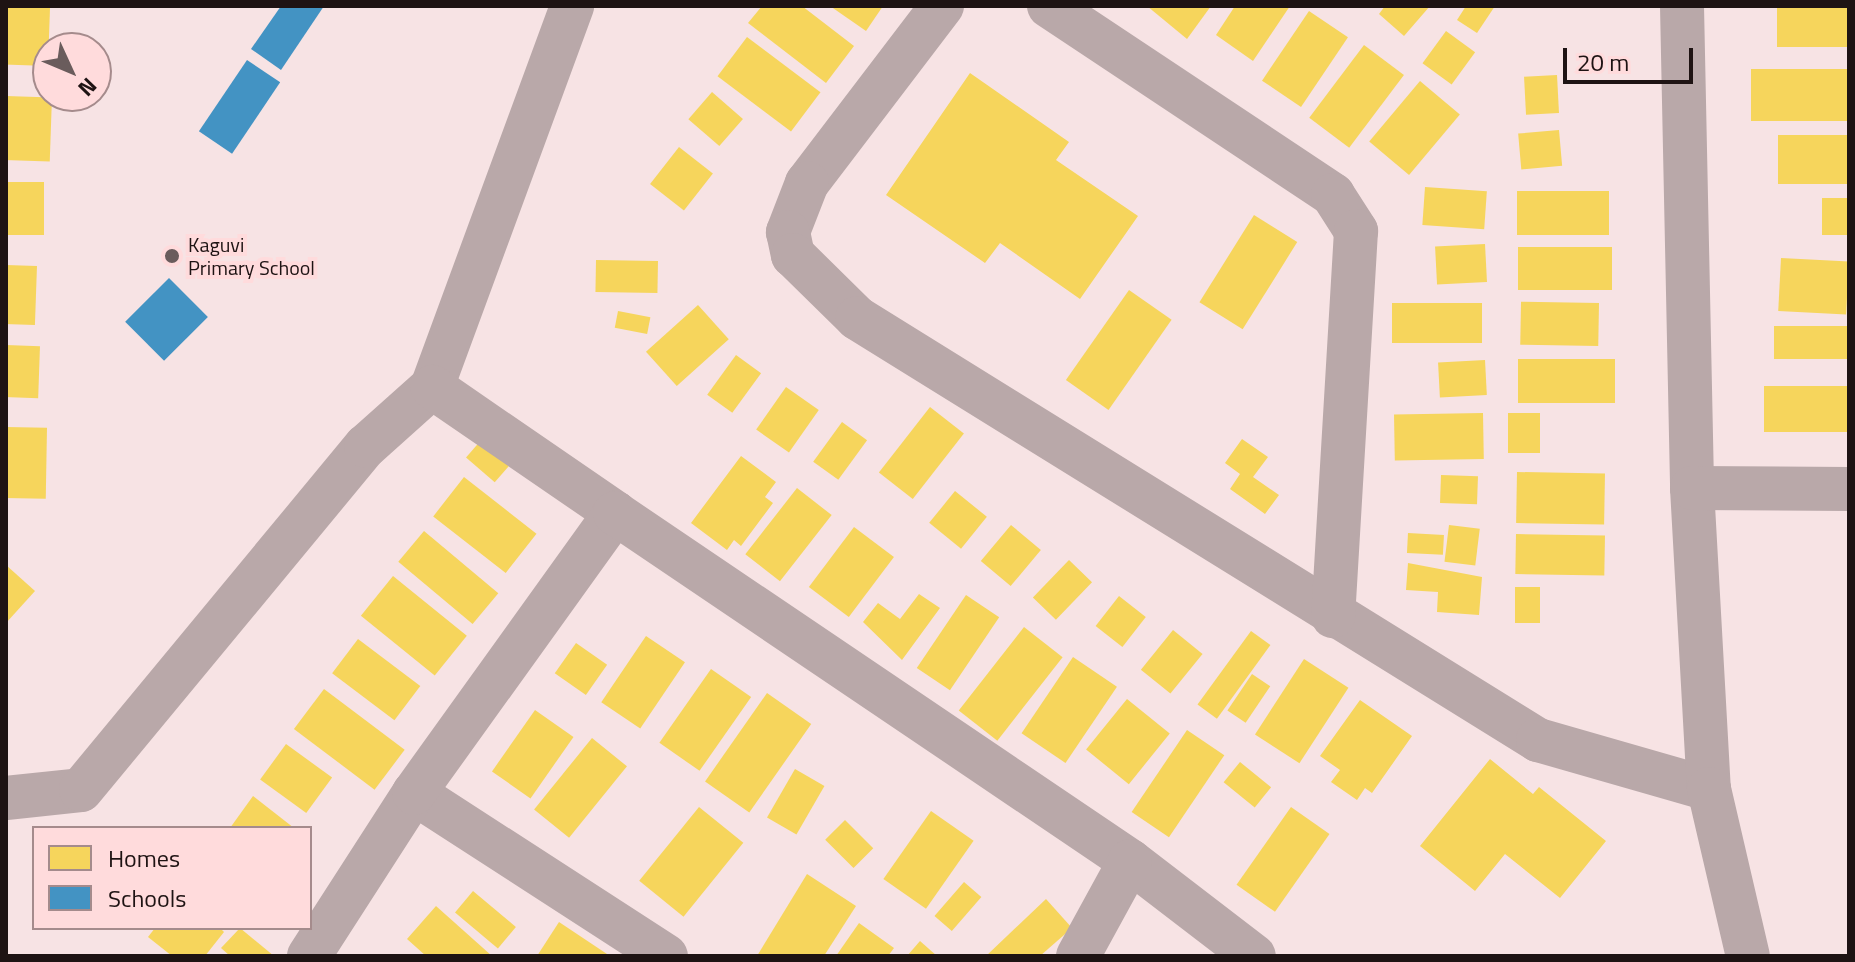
<!DOCTYPE html>
<html>
<head>
<meta charset="utf-8">
<style>
  body { margin:0 }
  #map { position:relative; width:1855px; height:962px; overflow:hidden; background:#f7e3e4; font-family:"Titillium Web",sans-serif }
  div>[style] { position:absolute }
  .homes>* { inset:0; background:#f6d55c; transform-origin:0 0 }
  .schools>* { inset:0; background:#4393c3; transform-origin:0 0 }
  .minor>* { height:44px; margin:-22px; padding:0 22px; transform-origin:22px; border-radius:22px; background:#b9a8a9 }
  .dots>* { width:22px; height:22px; translate:-50% -50%; box-sizing:border-box; border:4px solid #ffdbdc; border-radius:50% }
  span { translate:-50% -50%; white-space:nowrap; text-align:center; line-height:1.15; -webkit-text-stroke:8px #ffdbdc; paint-order:stroke }
  .poi-label { font-size:20px; color:#1e1313 }
  .left { translate:0 -50%; text-align:left }
  .frame { position:absolute; inset:0; border:8px solid #1e1313; pointer-events:none }
  .legend { position:absolute; left:32px; top:826px; width:280px; height:104px; box-sizing:border-box; background:#ffdbdc; border:2px solid #a58b8c; margin:0; padding:10px 14px; list-style:none; font-size:24px; color:#1e1313 }
  .legend li { display:flex; align-items:center; gap:16px; height:40px }
  .legend b { width:40px; border:2px solid #a58b8c }
  .north { position:absolute; left:32px; top:32px; width:80px; height:80px; box-sizing:border-box; background:#ffdbdc; border:2px solid #a58b8c; border-radius:50%; rotate:134deg; font-size:22px; font-weight:700; line-height:32px; text-align:center; color:#1e1313 }
  .north::after { content:''; display:block; margin:auto; width:28px; height:36px; background:#6a5c5c; clip-path:polygon(50% 0,100% 100%,50% 72%,0 100%) }
  .scale { position:absolute; left:1563px; top:48px; width:130px; height:36px; box-sizing:border-box; border:4px solid #1e1313; border-top:0; padding-left:10px; font-size:24px; line-height:28px; white-space:nowrap; color:#1e1313; -webkit-text-stroke:6px #ffdbdc; paint-order:stroke }
</style>
</head>
<body>
<div id="map">
  <div class="homes">
    <div style="clip-path:polygon(762px 6px,802px 6px,854px 46px,826px 83px,748px 23px)"></div>
    <div style="clip-path:polygon(830px 6px,883px 6px,866px 31px)"></div>
    <div style="clip-path:polygon(1147px 6px,1211px 6px,1187px 39px)"></div>
    <div style="clip-path:polygon(1235px 6px,1290px 6px,1253px 61px,1216px 35px)"></div>
    <div style="clip-path:polygon(1385px 6px,1430px 6px,1404px 36px,1379px 14px)"></div>
    <div style="clip-path:polygon(1466px 6px,1495px 6px,1477px 33px,1457px 20px)"></div>
    <div style="left:1777px;top:6px;width:72px;height:41px"></div>
    <div style="left:50px;top:8px;width:58px;height:44px;rotate:92deg"></div>
    <div style="left:1309px;top:11px;width:47px;height:84px;rotate:34deg"></div>
    <div style="left:1446px;top:31px;width:36px;height:40px;rotate:36deg"></div>
    <div style="left:747px;top:37px;width:92px;height:49px;rotate:37deg"></div>
    <div style="left:1364px;top:45px;width:50px;height:91px;rotate:37deg"></div>
    <div style="left:1849px;top:69px;width:52px;height:98px;rotate:90deg"></div>
    <div style="clip-path:polygon(970px 73px,1069px 142px,1056px 160px,1138px 216px,1080px 299px,1000px 243px,985px 263px,886px 195px)"></div>
    <div style="left:1557px;top:75px;width:38px;height:33px;rotate:87deg"></div>
    <div style="left:1420px;top:81px;width:52px;height:79px;rotate:40deg"></div>
    <div style="left:712px;top:92px;width:41px;height:36px;rotate:41deg"></div>
    <div style="left:6px;top:96px;width:46px;height:64px;rotate:2deg"></div>
    <div style="left:1559px;top:130px;width:36px;height:41px;rotate:85deg"></div>
    <div style="left:1778px;top:135px;width:71px;height:49px"></div>
    <div style="left:679px;top:147px;width:43px;height:47px;rotate:38deg"></div>
    <div style="left:6px;top:182px;width:38px;height:53px"></div>
    <div style="left:1425px;top:187px;width:62px;height:38px;rotate:4deg"></div>
    <div style="left:1609px;top:191px;width:44px;height:92px;rotate:90deg"></div>
    <div style="left:1849px;top:198px;width:37px;height:27px;rotate:90deg"></div>
    <div style="left:1254px;top:215px;width:51px;height:103px;rotate:32deg"></div>
    <div style="left:1485px;top:244px;width:38px;height:50px;rotate:87deg"></div>
    <div style="left:1612px;top:247px;width:43px;height:94px;rotate:90deg"></div>
    <div style="left:1781px;top:258px;width:68px;height:53px;rotate:3deg"></div>
    <div style="left:596px;top:260px;width:62px;height:32px;rotate:1deg"></div>
    <div style="left:6px;top:265px;width:31px;height:59px;rotate:2deg"></div>
    <div style="left:1129px;top:290px;width:52px;height:110px;rotate:35deg"></div>
    <div style="left:1392px;top:303px;width:90px;height:40px"></div>
    <div style="left:1599px;top:303px;width:43px;height:78px;rotate:91deg"></div>
    <div style="left:698px;top:305px;width:46px;height:70px;rotate:48deg"></div>
    <div style="left:618px;top:311px;width:33px;height:17px;rotate:11deg"></div>
    <div style="left:1774px;top:326px;width:75px;height:33px"></div>
    <div style="left:6px;top:345px;width:34px;height:52px;rotate:2deg"></div>
    <div style="left:736px;top:355px;width:31px;height:49px;rotate:36deg"></div>
    <div style="left:1615px;top:359px;width:44px;height:97px;rotate:90deg"></div>
    <div style="left:1485px;top:360px;width:35px;height:47px;rotate:87deg"></div>
    <div style="left:1849px;top:386px;width:46px;height:85px;rotate:90deg"></div>
    <div style="left:786px;top:387px;width:40px;height:52px;rotate:35deg"></div>
    <div style="left:930px;top:407px;width:43px;height:83px;rotate:38deg"></div>
    <div style="left:1483px;top:413px;width:46px;height:89px;rotate:89deg"></div>
    <div style="left:1540px;top:413px;width:40px;height:32px;rotate:90deg"></div>
    <div style="left:842px;top:422px;width:31px;height:49px;rotate:36deg"></div>
    <div style="left:6px;top:427px;width:41px;height:71px;rotate:1deg"></div>
    <div style="left:489px;top:431px;width:38px;height:35px;rotate:41deg"></div>
    <div style="clip-path:polygon(1242px 439px,1268px 457px,1253px 477px,1279px 495px,1265px 514px,1230px 489px,1240px 474px,1225px 463px)"></div>
    <div style="clip-path:polygon(741px 456px,776px 482px,765px 497px,773px 503px,741px 546px,734px 540px,727px 550px,691px 523px)"></div>
    <div style="left:1517px;top:472px;width:88px;height:51px;rotate:1deg"></div>
    <div style="left:1441px;top:475px;width:37px;height:28px;rotate:2deg"></div>
    <div style="left:464px;top:477px;width:92px;height:50px;rotate:38deg"></div>
    <div style="left:797px;top:488px;width:44px;height:84px;rotate:38deg"></div>
    <div style="left:955px;top:491px;width:41px;height:41px;rotate:39deg"></div>
    <div style="left:1011px;top:525px;width:39px;height:47px;rotate:40deg"></div>
    <div style="left:1449px;top:525px;width:31px;height:37px;rotate:7deg"></div>
    <div style="left:854px;top:527px;width:50px;height:75px;rotate:37deg"></div>
    <div style="left:424px;top:531px;width:97px;height:40px;rotate:40deg"></div>
    <div style="left:1408px;top:533px;width:36px;height:20px;rotate:3deg"></div>
    <div style="left:1516px;top:534px;width:89px;height:40px;rotate:1deg"></div>
    <div style="left:1069px;top:560px;width:32px;height:52px;rotate:44deg"></div>
    <div style="clip-path:polygon(1408px 563px,1482px 577px,1479px 615px,1437px 612px,1438px 592px,1406px 590px)"></div>
    <div style="clip-path:polygon(6px 565px,35px 591px,6px 623px)"></div>
    <div style="left:393px;top:576px;width:95px;height:51px;rotate:39deg"></div>
    <div style="left:1515px;top:587px;width:25px;height:36px"></div>
    <div style="clip-path:polygon(919px 594px,940px 608px,902px 660px,863px 622px,878px 603px,900px 619px)"></div>
    <div style="left:966px;top:595px;width:40px;height:88px;rotate:34deg"></div>
    <div style="left:1119px;top:596px;width:34px;height:38px;rotate:38deg"></div>
    <div style="left:1024px;top:627px;width:49px;height:106px;rotate:38deg"></div>
    <div style="left:1173px;top:630px;width:38px;height:51px;rotate:39deg"></div>
    <div style="left:1251px;top:631px;width:24px;height:91px;rotate:36deg"></div>
    <div style="left:646px;top:636px;width:47px;height:80px;rotate:34deg"></div>
    <div style="left:358px;top:639px;width:78px;height:43px;rotate:37deg"></div>
    <div style="left:576px;top:643px;width:38px;height:37px;rotate:35deg"></div>
    <div style="left:1073px;top:657px;width:53px;height:92px;rotate:34deg"></div>
    <div style="left:1304px;top:659px;width:53px;height:90px;rotate:33deg"></div>
    <div style="left:711px;top:669px;width:49px;height:90px;rotate:35deg"></div>
    <div style="left:1252px;top:674px;width:22px;height:44px;rotate:34deg"></div>
    <div style="left:324px;top:689px;width:101px;height:50px;rotate:37deg"></div>
    <div style="left:767px;top:693px;width:54px;height:108px;rotate:35deg"></div>
    <div style="left:1127px;top:699px;width:55px;height:65px;rotate:39deg"></div>
    <div style="clip-path:polygon(1360px 700px,1412px 736px,1372px 793px,1365px 788px,1357px 800px,1331px 782px,1340px 770px,1320px 756px)"></div>
    <div style="left:535px;top:710px;width:47px;height:75px;rotate:35deg"></div>
    <div style="left:1187px;top:730px;width:45px;height:99px;rotate:34deg"></div>
    <div style="left:592px;top:738px;width:45px;height:92px;rotate:39deg"></div>
    <div style="left:286px;top:744px;width:57px;height:44px;rotate:36deg"></div>
    <div style="clip-path:polygon(1490px 759px,1533px 794px,1539px 787px,1606px 841px,1560px 898px,1505px 854px,1475px 891px,1420px 846px)"></div>
    <div style="left:1240px;top:762px;width:40px;height:26px;rotate:39deg"></div>
    <div style="left:795px;top:769px;width:34px;height:56px;rotate:30deg"></div>
    <div style="clip-path:polygon(253px 796px,294px 828px,230px 828px)"></div>
    <div style="left:699px;top:807px;width:57px;height:95px;rotate:39deg"></div>
    <div style="left:1291px;top:807px;width:47px;height:95px;rotate:35deg"></div>
    <div style="left:931px;top:811px;width:52px;height:83px;rotate:35deg"></div>
    <div style="left:845px;top:820px;width:40px;height:28px;rotate:45deg"></div>
    <div style="clip-path:polygon(807px 874px,856px 906px,824px 956px,757px 956px)"></div>
    <div style="left:964px;top:882px;width:23px;height:45px;rotate:41deg"></div>
    <div style="left:473px;top:891px;width:56px;height:28px;rotate:40deg"></div>
    <div style="clip-path:polygon(1046px 899px,1072px 928px,1040px 956px,986px 956px)"></div>
    <div style="clip-path:polygon(436px 906px,492px 956px,426px 956px,407px 939px)"></div>
    <div style="clip-path:polygon(559px 922px,610px 956px,537px 956px)"></div>
    <div style="clip-path:polygon(859px 923px,894px 948px,888px 956px,836px 956px)"></div>
    <div style="clip-path:polygon(155px 928px,220px 928px,224px 932px,205px 956px,172px 956px,148px 937px)"></div>
    <div style="clip-path:polygon(240px 928px,274px 956px,230px 956px,221px 948px)"></div>
    <div style="clip-path:polygon(920px 941px,937px 956px,907px 956px)"></div>
  </div>
  <div class="schools">
    <div style="clip-path:polygon(281px 6px,324px 6px,281px 70px,251px 49px)"></div>
    <div style="left:247px;top:60px;width:40px;height:86px;rotate:34deg"></div>
    <div style="left:169px;top:278px;width:55px;height:62px;rotate:45deg"></div>
  </div>
  <div class="minor">
    <div style="left:942px;top:6px;width:223px;rotate:127.3deg"></div>
    <div style="left:807px;top:183px;width:53px;rotate:111.2deg"></div>
    <div style="left:788px;top:232px;width:24px;rotate:78deg"></div>
    <div style="left:793px;top:255px;width:90px;rotate:44.5deg"></div>
    <div style="left:857px;top:318px;width:801px;rotate:31.79deg"></div>
    <div style="left:1538px;top:740px;width:178px;rotate:16deg"></div>
    <div style="left:1049px;top:6px;width:341px;rotate:33.6deg"></div>
    <div style="left:1333px;top:195px;width:43px;rotate:57.4deg"></div>
    <div style="left:1356px;top:231px;width:386px;rotate:93.4deg"></div>
    <div style="left:1682px;top:6px;width:482px;rotate:88.8deg"></div>
    <div style="left:1692px;top:488px;width:301px;rotate:86.8deg"></div>
    <div style="left:1709px;top:789px;width:171px;rotate:76.9deg"></div>
    <div style="left:432px;top:387px;width:406px;rotate:-69.8deg"></div>
    <div style="left:1692px;top:488px;width:157px;rotate:0.4deg"></div>
    <div style="left:414px;top:793px;width:300px;rotate:32.9deg"></div>
    <div style="left:6px;top:798px;width:75px;rotate:-6.1deg"></div>
    <div style="left:81px;top:790px;width:447px;rotate:-50.4deg"></div>
    <div style="left:366px;top:446px;width:89px;rotate:-41.8deg"></div>
    <div style="left:432px;top:387px;width:222px;rotate:34.5deg"></div>
    <div style="left:309px;top:956px;width:194px;rotate:-57.2deg"></div>
    <div style="left:414px;top:793px;width:345px;rotate:-54.3deg"></div>
    <div style="left:615px;top:513px;width:622px;rotate:34.05deg"></div>
    <div style="left:1130px;top:861px;width:156px;rotate:37.5deg"></div>
    <div style="left:1078px;top:956px;width:108px;rotate:-61.3deg"></div>
  </div>
  <div class="dots">
    <div style="left:172px;top:256px;background:#6a5c5c"></div>
  </div>
  <div class="poi-label">
    <span class="left" style="left:188px;top:256px">Kaguvi<br>Primary School</span>
  </div>
  <div class="frame"></div>
  <ul class="legend">
  <li><b style="height:22px;background:#f6d55c"></b>Homes</li>
  <li><b style="height:22px;background:#4393c3"></b>Schools</li>
  </ul>
  <div class="north">N</div>
  <div class="scale">20 m</div>
</div>
</body>
</html>
